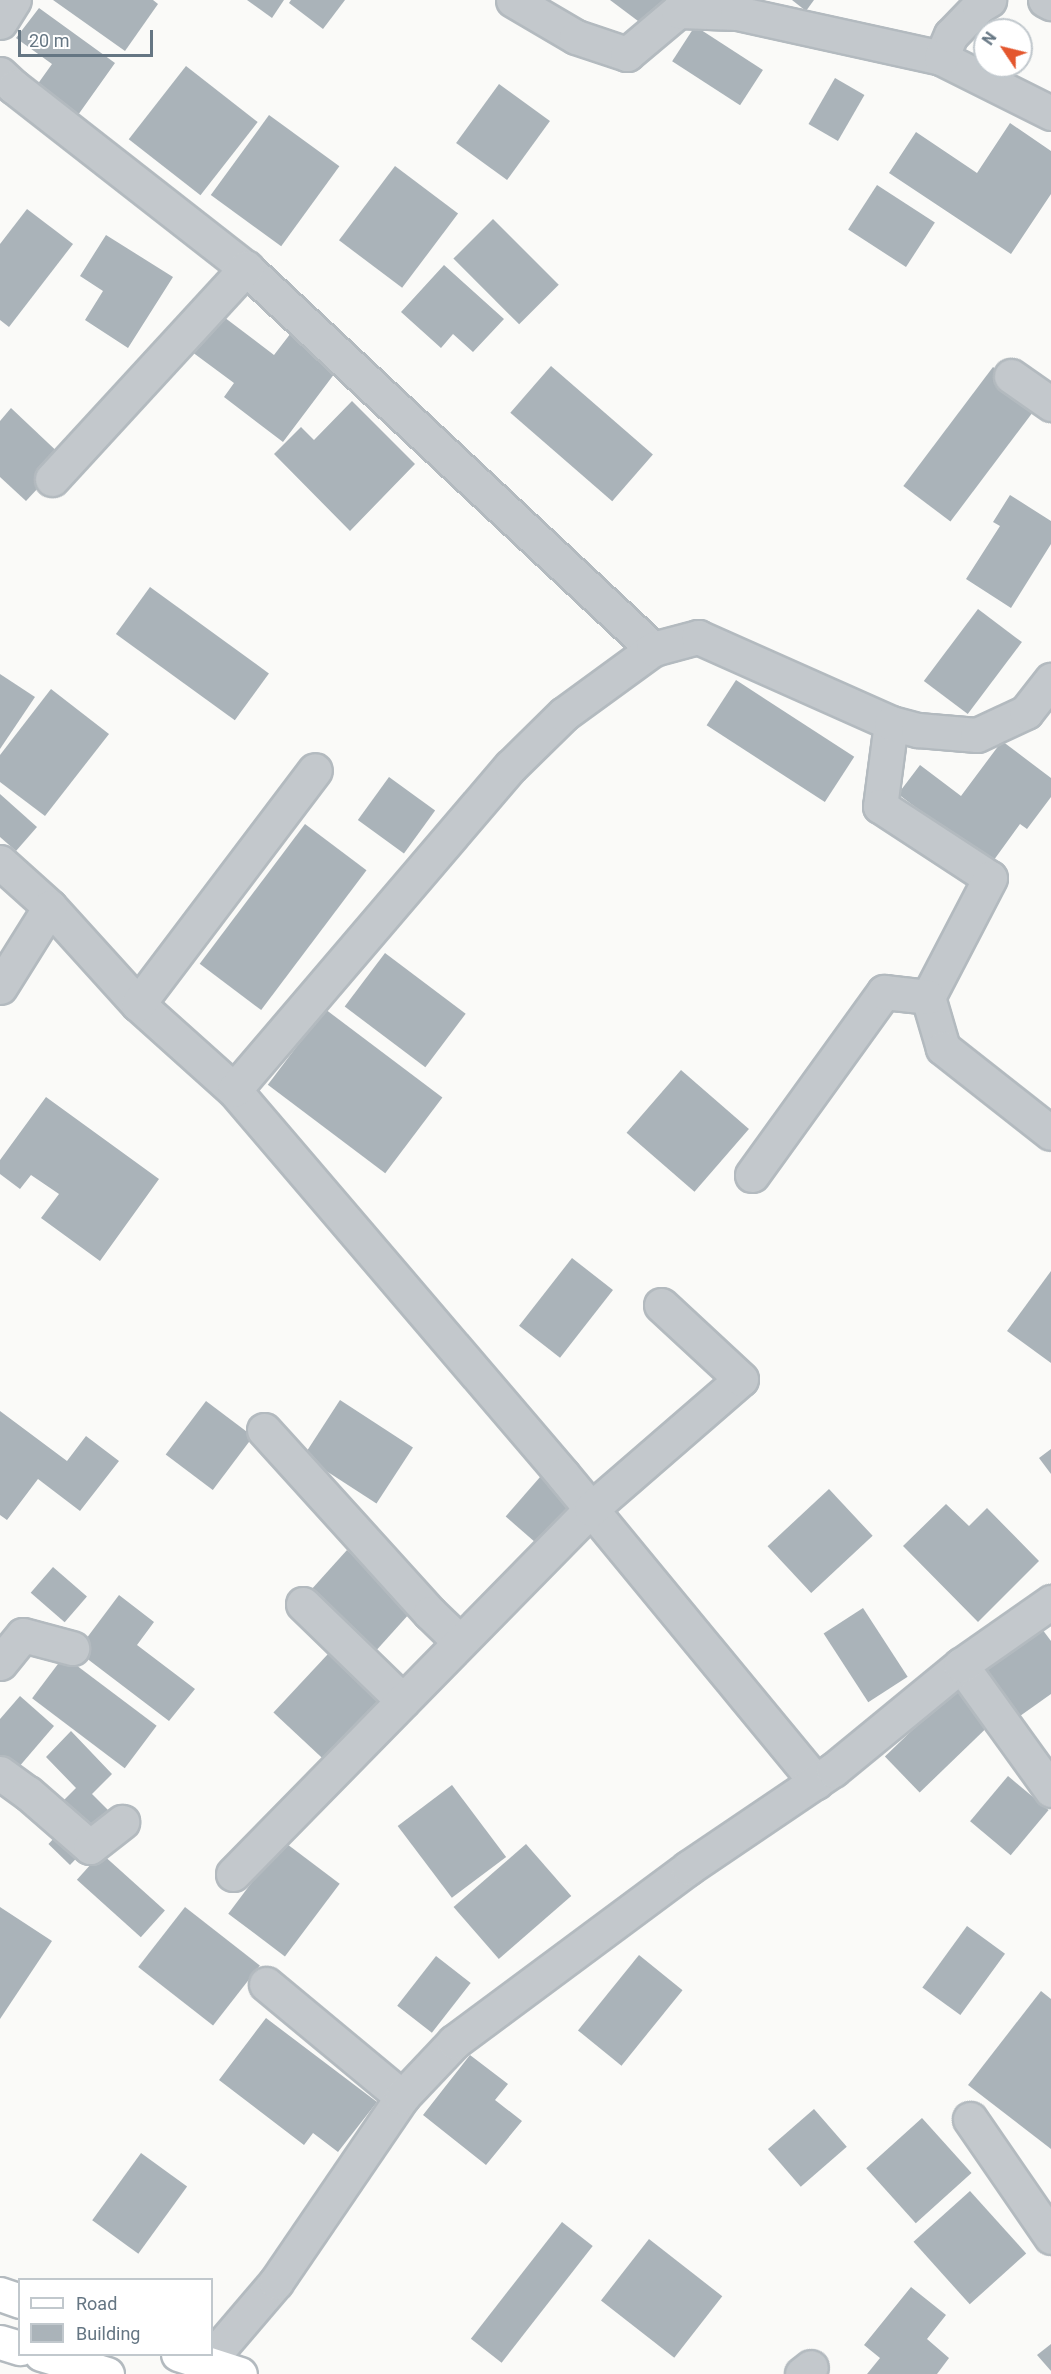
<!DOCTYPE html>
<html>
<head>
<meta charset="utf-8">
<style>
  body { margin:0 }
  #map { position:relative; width:1051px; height:2374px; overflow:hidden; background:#fafaf8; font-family:Roboto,sans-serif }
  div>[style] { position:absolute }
  .building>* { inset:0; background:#aab3b9; transform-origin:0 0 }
  .roads { filter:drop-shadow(2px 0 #b3babf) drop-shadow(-2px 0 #b3babf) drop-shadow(0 2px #b3babf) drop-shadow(0 -2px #b3babf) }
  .minor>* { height:33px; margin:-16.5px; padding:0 16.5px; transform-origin:16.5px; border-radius:16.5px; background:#c3c8cc }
  .secondary>* { height:33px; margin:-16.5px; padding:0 16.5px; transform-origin:16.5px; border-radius:16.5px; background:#fff }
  span { translate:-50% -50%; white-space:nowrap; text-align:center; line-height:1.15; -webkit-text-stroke:6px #fff; paint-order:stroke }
  .legend { position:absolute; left:18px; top:2278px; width:195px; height:78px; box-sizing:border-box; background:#fff; border:2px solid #c1c8cd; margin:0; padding:8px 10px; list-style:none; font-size:18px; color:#657683 }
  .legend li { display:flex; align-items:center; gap:12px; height:30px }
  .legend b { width:30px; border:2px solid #c1c8cd }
  .north { position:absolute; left:973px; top:18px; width:60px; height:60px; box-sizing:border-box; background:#fff; border:2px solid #c1c8cd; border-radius:50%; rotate:305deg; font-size:16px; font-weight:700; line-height:24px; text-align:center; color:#657683 }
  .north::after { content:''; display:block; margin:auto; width:21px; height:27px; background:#e4572e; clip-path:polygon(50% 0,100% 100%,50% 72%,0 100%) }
  .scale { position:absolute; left:18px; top:30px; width:135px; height:27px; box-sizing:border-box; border:3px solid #657683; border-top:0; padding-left:8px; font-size:18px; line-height:21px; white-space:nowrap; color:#657683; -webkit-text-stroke:4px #fff; paint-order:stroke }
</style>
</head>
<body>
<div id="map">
  <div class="building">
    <div style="clip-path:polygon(53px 0,153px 0,158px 4px,125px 51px)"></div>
    <div style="clip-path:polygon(247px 0,284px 0,272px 18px)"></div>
    <div style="clip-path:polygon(291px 0,345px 0,323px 29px,289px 3px)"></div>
    <div style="clip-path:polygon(610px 0,666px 0,646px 27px)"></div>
    <div style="clip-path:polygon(792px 0,814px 0,806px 11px)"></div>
    <div style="clip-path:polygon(39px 8px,115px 63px,78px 115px,37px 85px,52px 64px,16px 38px)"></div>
    <div style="left:695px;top:26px;width:81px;height:42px;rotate:33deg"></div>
    <div style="left:186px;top:66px;width:91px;height:93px;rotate:38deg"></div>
    <div style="left:835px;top:78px;width:34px;height:53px;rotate:30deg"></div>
    <div style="left:499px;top:84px;width:63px;height:73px;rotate:36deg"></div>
    <div style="left:269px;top:115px;width:87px;height:99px;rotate:36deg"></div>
    <div style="clip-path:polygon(1010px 123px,1051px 151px,1051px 194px,1011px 254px,889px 173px,916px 132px,977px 173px)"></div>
    <div style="left:395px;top:166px;width:79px;height:93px;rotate:37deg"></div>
    <div style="left:877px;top:185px;width:69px;height:53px;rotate:33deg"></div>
    <div style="clip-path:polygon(27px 209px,73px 244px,9px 327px,0 320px,0 244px)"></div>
    <div style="left:493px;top:219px;width:93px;height:56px;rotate:45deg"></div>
    <div style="clip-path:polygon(106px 235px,173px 277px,128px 348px,85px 320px,103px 291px,80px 276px)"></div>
    <div style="clip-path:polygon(444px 265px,504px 319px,473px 352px,453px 334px,441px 348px,401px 312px)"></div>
    <div style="clip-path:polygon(212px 308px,274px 355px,294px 329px,341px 365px,283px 442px,224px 397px,234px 383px,184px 346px)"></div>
    <div style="left:551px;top:366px;width:135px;height:62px;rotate:41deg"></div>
    <div style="left:993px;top:367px;width:59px;height:149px;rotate:37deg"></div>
    <div style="clip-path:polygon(352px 401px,415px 464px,350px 531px,274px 454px,301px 427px,314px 440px)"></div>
    <div style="clip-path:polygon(11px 408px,65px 459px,26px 501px,0 477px,0 421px)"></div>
    <div style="clip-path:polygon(1010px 495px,1051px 521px,1051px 544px,1011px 608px,966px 579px,1000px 526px,993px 522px)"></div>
    <div style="left:150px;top:587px;width:147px;height:58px;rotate:36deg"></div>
    <div style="left:978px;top:609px;width:55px;height:90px;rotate:37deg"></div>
    <div style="clip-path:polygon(0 674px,35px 697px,0 749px)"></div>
    <div style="left:736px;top:680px;width:141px;height:54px;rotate:33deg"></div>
    <div style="clip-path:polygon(51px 689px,109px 734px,45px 816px,0 782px,0 755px)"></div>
    <div style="clip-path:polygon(1002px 741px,1051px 778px,1051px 797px,1027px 829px,1020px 824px,991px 864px,898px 794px,920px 765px,961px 796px)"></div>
    <div style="left:389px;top:777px;width:57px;height:53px;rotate:36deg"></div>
    <div style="clip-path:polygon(0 794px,37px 827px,16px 851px,0 837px)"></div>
    <div style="left:305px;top:824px;width:77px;height:175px;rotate:37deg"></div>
    <div style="left:385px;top:953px;width:101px;height:67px;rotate:37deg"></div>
    <div style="left:325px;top:1009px;width:147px;height:95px;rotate:37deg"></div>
    <div style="left:681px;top:1070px;width:90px;height:83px;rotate:41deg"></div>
    <div style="clip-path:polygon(46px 1097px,159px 1179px,100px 1261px,41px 1218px,59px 1194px,31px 1175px,20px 1189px,0 1174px,0 1160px)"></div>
    <div style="left:572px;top:1258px;width:52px;height:86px;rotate:38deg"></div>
    <div style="clip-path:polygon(1051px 1271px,1051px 1363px,1007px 1331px)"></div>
    <div style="left:340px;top:1400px;width:87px;height:67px;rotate:33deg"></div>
    <div style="left:206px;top:1401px;width:59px;height:67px;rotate:37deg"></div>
    <div style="clip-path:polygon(0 1411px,67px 1461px,86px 1436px,119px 1461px,80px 1511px,38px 1479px,7px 1520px,0 1515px)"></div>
    <div style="clip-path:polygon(1051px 1449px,1051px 1474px,1039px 1458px)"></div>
    <div style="left:547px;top:1469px;width:49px;height:63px;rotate:41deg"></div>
    <div style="left:829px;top:1489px;width:64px;height:84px;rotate:47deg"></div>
    <div style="clip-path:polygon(946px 1504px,969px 1526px,987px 1508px,1039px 1561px,978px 1622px,903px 1546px)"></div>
    <div style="left:347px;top:1550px;width:89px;height:64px;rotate:42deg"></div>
    <div style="left:53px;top:1567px;width:45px;height:34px;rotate:41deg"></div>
    <div style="clip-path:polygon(119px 1595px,154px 1622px,137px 1645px,195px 1689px,169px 1721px,77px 1651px)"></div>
    <div style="left:863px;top:1608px;width:82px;height:47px;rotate:57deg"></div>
    <div style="clip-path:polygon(1042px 1629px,1051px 1641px,1051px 1694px,1020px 1716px,986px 1669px)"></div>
    <div style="left:328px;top:1654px;width:74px;height:80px;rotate:43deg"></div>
    <div style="left:64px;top:1656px;width:116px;height:53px;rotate:37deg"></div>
    <div style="left:959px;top:1685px;width:50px;height:103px;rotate:46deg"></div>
    <div style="clip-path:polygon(20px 1696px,54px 1726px,12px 1775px,0 1765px,0 1719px)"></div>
    <div style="clip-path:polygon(71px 1731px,112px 1774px,92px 1794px,112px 1814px,87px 1838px,57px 1807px,76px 1788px,46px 1757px)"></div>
    <div style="left:1008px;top:1776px;width:53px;height:59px;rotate:40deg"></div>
    <div style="left:452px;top:1785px;width:90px;height:68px;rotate:53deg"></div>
    <div style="left:63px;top:1829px;width:30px;height:21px;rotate:44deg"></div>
    <div style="left:283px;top:1841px;width:71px;height:91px;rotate:37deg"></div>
    <div style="left:526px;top:1844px;width:69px;height:96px;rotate:49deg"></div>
    <div style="left:101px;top:1853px;width:86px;height:36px;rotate:42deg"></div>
    <div style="clip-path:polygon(0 1907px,52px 1941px,0 2019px)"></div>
    <div style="left:185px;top:1907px;width:95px;height:76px;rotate:38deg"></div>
    <div style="left:967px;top:1926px;width:47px;height:76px;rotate:36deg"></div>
    <div style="left:639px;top:1955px;width:56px;height:97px;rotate:39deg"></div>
    <div style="left:436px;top:1956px;width:44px;height:63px;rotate:38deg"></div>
    <div style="clip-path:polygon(1041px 1991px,1051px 1999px,1051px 2149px,968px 2085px)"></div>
    <div style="clip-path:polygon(266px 2018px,377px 2102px,338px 2152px,313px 2133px,304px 2145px,219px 2080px)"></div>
    <div style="clip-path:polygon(470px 2055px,508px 2084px,495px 2100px,522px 2121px,486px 2165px,423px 2115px)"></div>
    <div style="left:814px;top:2109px;width:50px;height:61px;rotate:49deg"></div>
    <div style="left:922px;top:2118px;width:74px;height:75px;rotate:48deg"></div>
    <div style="left:141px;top:2153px;width:57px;height:83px;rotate:36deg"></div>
    <div style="left:970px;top:2191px;width:84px;height:76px;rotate:48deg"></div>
    <div style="left:562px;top:2222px;width:39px;height:148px;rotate:38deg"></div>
    <div style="left:649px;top:2239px;width:93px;height:78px;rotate:38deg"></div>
    <div style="clip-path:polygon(911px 2287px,946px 2315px,927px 2339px,949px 2358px,937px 2374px,867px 2374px,880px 2358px,864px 2345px)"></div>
    <div style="clip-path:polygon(1051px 2344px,1051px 2371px,1037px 2355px)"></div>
  </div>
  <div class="roads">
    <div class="minor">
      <div style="left:513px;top:0;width:73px;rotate:30.4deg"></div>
      <div style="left:576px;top:37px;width:54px;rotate:18.4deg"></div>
      <div style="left:627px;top:54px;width:67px;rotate:-40.1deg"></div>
      <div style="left:678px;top:11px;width:59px;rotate:1.9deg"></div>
      <div style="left:737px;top:13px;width:209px;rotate:12.4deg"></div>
      <div style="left:941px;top:58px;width:123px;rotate:26.6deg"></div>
      <div style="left:1045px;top:0;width:7px;rotate:27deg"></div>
      <div style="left:0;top:22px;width:26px;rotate:-58deg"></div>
      <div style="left:941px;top:58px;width:25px;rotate:-67deg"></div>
      <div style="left:951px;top:35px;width:40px;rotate:-46deg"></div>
      <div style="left:979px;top:6px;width:12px;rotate:-31deg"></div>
      <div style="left:0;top:74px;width:19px;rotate:43deg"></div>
      <div style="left:14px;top:87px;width:294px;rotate:38deg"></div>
      <div style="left:246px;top:268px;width:558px;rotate:43.11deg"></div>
      <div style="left:1011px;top:376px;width:49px;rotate:35deg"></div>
      <div style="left:52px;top:479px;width:287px;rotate:-47.4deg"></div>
      <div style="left:891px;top:723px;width:84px;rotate:97.5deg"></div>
      <div style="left:880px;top:806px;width:131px;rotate:33.2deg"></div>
      <div style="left:990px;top:878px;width:134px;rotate:117.5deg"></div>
      <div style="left:928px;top:997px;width:53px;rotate:73.6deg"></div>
      <div style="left:943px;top:1048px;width:137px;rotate:38.2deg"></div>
      <div style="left:0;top:862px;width:67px;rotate:42deg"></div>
      <div style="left:50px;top:907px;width:131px;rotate:47.8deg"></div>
      <div style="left:138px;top:1004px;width:129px;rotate:41.9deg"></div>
      <div style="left:234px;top:1090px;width:506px;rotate:49.48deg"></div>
      <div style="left:563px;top:1475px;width:398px;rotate:50.5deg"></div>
      <div style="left:0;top:987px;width:94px;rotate:-58deg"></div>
      <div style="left:138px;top:1004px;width:293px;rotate:-52.9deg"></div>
      <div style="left:234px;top:1090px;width:426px;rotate:-49.5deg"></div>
      <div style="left:511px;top:766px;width:74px;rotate:-44.5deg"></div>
      <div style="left:564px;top:714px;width:110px;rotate:-36.1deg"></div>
      <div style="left:653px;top:649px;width:47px;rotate:-14.9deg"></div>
      <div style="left:698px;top:637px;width:211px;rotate:24deg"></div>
      <div style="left:891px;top:723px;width:28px;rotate:15deg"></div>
      <div style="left:918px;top:730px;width:59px;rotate:4.8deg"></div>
      <div style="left:977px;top:735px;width:54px;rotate:-25.1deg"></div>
      <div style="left:1026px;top:712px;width:41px;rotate:-52deg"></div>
      <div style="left:752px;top:1175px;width:226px;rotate:-54.2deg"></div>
      <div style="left:884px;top:992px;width:44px;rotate:6.5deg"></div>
      <div style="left:264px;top:1430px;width:247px;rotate:47.8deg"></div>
      <div style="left:430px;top:1613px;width:40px;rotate:44deg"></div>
      <div style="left:303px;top:1604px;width:139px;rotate:44.1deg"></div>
      <div style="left:0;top:1663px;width:36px;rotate:-51deg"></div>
      <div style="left:23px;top:1635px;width:51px;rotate:14.9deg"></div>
      <div style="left:961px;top:1665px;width:154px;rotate:54.2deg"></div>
      <div style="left:0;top:1773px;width:34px;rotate:36deg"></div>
      <div style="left:28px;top:1793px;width:82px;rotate:41.1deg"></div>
      <div style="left:90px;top:1847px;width:41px;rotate:-38deg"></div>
      <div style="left:233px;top:1874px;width:511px;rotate:-45.55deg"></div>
      <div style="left:591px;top:1509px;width:198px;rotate:-40.9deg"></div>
      <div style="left:741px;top:1379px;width:109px;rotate:-137.2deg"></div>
      <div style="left:266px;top:1984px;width:177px;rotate:39.7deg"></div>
      <div style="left:970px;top:2119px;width:143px;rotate:55.5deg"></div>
      <div style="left:206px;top:2364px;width:108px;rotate:-49.5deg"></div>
      <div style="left:276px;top:2282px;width:224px;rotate:-55.7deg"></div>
      <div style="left:402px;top:2097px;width:76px;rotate:-46.6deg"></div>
      <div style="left:454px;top:2042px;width:292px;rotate:-36.6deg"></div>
      <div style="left:688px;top:1868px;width:175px;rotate:-34.1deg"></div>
      <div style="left:833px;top:1770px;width:166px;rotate:-39.4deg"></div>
      <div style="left:961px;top:1665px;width:110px;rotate:-35deg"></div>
      <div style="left:802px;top:2374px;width:11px;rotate:-38deg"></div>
    </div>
    <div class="secondary">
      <div style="left:0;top:2294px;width:21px;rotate:19deg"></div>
      <div style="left:0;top:2342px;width:21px;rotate:17deg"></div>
      <div style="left:41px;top:2354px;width:69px;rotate:16.9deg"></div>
      <div style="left:178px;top:2354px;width:65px;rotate:17.9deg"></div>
    </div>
  </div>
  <ul class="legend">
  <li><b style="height:8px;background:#fff"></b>Road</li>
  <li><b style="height:16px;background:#aab3b9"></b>Building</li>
  </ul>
  <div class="north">N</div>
  <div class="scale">20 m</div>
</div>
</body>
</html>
